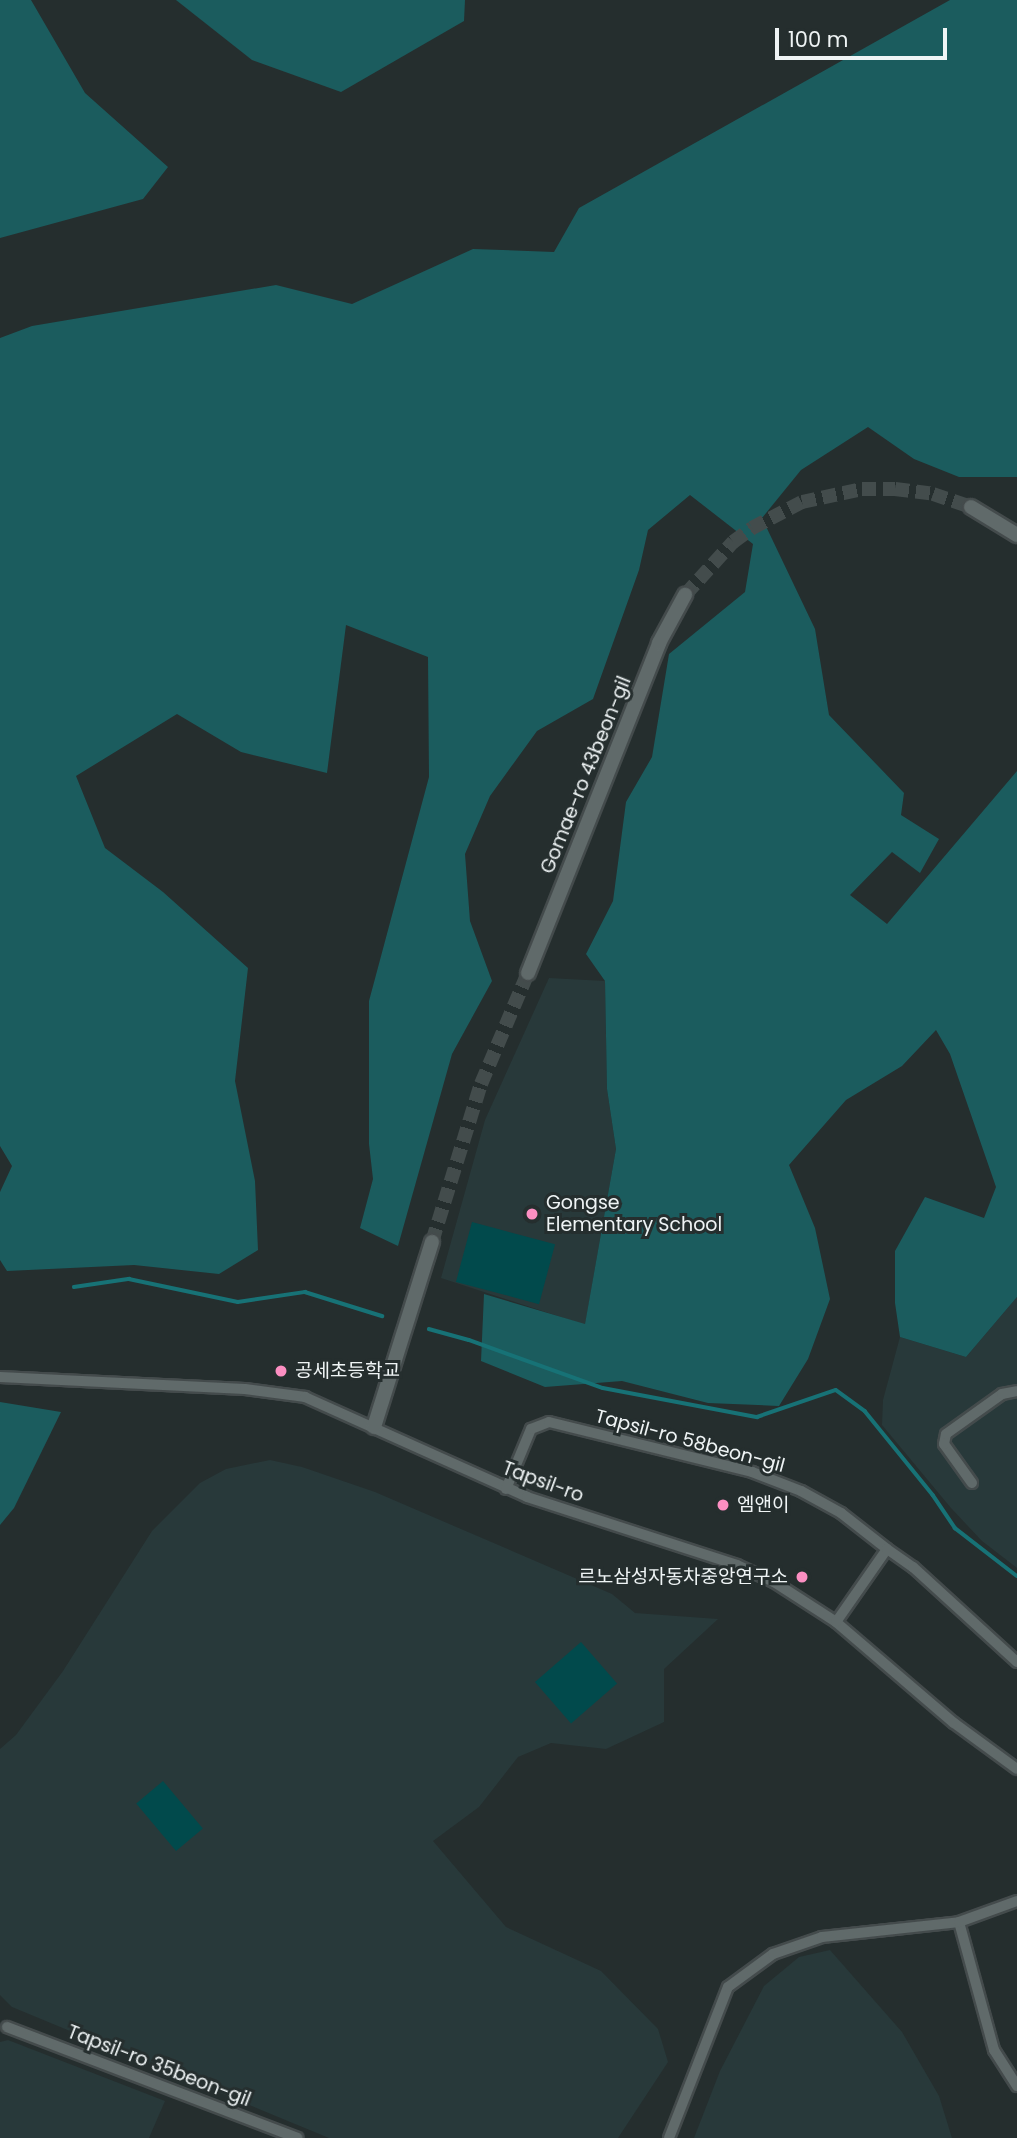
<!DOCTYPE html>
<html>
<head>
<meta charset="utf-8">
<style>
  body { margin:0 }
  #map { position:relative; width:1017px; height:2138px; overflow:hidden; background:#252e2e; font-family:Poppins,"Noto Sans KR",sans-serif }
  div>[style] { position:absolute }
  .built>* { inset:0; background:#28393a }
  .green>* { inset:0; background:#014a4c; transform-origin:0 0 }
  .forest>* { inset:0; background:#1b5c5e }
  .stream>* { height:3.5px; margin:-1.75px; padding:0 1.75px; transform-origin:1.75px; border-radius:1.75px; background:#177276 }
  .tertiary-tunnel>* { height:14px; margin-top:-7px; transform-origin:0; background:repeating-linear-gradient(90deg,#434c4c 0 14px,transparent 0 21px) }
  .roads { filter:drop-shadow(2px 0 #444b4c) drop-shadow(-2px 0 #444b4c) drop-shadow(0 2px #444b4c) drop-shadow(0 -2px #444b4c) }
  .minor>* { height:10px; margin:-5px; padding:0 5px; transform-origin:5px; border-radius:5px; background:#606a6a }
  .tertiary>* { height:14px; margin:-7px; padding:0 7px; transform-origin:7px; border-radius:7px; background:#606a6a }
  .dots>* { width:19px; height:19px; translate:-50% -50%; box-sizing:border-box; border:4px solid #252e2e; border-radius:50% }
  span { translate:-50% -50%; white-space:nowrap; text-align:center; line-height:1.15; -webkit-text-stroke:6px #252e2e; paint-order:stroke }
  .street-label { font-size:19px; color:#eff4f5 }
  .poi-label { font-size:19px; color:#eff4f5 }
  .left { translate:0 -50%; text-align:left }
  .right { translate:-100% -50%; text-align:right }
  .scale { position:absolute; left:775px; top:28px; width:172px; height:32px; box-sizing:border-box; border:4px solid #eff4f5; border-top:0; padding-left:9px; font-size:21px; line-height:24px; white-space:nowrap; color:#eff4f5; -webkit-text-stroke:5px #252e2e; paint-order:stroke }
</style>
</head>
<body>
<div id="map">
  <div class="built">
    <div style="clip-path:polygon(549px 978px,605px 981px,607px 1089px,616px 1149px,585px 1325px,441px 1278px,485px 1120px)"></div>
    <div style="clip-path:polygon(1017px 1297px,1017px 1568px,982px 1541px,951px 1508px,882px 1425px,883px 1400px,900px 1337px,966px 1357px)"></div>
    <div style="clip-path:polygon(270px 1460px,302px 1467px,375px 1492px,612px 1594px,635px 1613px,718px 1619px,664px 1669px,664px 1722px,606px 1749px,551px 1743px,518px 1757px,479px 1807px,433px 1841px,506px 1927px,601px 1971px,658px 2029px,668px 2062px,618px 2138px,329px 2138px,12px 2007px,0 1995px,0 1749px,16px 1735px,63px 1671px,152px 1531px,200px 1483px,226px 1469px)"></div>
    <div style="clip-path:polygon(830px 1950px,902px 2032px,939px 2096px,952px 2138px,694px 2138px,720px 2071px,764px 1986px,799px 1957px)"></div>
    <div style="clip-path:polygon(8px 2040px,165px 2101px,149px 2138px,0 2138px,0 2042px)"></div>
  </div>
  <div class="green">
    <div style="left:472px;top:1222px;width:86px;height:62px;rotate:15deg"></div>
    <div style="left:581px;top:1642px;width:55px;height:61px;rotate:49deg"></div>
    <div style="left:163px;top:1781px;width:62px;height:35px;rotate:50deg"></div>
  </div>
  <div class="forest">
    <div style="clip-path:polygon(0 0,31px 0,85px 93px,168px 167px,143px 199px,0 238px)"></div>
    <div style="clip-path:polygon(176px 0,465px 0,464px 21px,341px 92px,252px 60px)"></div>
    <div style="clip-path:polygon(950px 0,1017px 0,1017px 477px,959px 477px,914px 459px,868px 427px,801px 470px,762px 518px,815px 629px,829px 715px,904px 793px,901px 815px,939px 839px,920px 873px,892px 852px,850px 895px,887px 924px,1017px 771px,1017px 1297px,966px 1357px,900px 1337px,895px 1303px,895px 1251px,925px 1197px,984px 1218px,996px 1187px,950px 1054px,936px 1030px,902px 1066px,846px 1100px,789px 1165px,815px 1228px,830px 1299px,808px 1359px,779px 1406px,708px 1403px,622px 1381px,545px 1387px,481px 1361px,484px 1294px,585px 1324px,616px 1149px,607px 1089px,605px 981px,586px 954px,613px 901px,626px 802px,652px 757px,669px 654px,745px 592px,753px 544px,690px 495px,648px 530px,639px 570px,593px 699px,537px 731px,490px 796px,465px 854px,470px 921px,492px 981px,452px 1054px,398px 1246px,360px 1228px,373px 1179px,369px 1144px,369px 1001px,429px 777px,428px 657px,346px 625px,327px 773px,241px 752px,177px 714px,76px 776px,105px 848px,163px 892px,248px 968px,235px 1081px,255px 1181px,258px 1250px,219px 1274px,134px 1265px,7px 1271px,0 1260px,0 1192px,12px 1166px,0 1146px,0 338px,32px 326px,276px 285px,352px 304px,473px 249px,554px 252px,579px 208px)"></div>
    <div style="clip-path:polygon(0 1402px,61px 1412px,14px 1508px,0 1525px)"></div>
  </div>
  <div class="stream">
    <div style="left:74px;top:1287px;width:56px;rotate:-8.3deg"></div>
    <div style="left:129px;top:1279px;width:111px;rotate:11.9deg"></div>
    <div style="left:238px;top:1302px;width:68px;rotate:-8.5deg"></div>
    <div style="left:305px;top:1292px;width:81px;rotate:17.3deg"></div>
    <div style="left:429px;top:1329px;width:41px;rotate:15.4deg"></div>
    <div style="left:469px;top:1340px;width:142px;rotate:19.7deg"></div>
    <div style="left:603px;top:1388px;width:157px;rotate:10.7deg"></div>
    <div style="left:757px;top:1417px;width:83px;rotate:-18.9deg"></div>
    <div style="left:836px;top:1390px;width:36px;rotate:36deg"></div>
    <div style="left:865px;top:1411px;width:108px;rotate:51deg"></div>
    <div style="left:933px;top:1495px;width:40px;rotate:56deg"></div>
    <div style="left:955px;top:1528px;width:78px;rotate:37.7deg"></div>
  </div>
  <div class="tertiary-tunnel">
    <div style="left:685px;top:595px;width:72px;rotate:-47.8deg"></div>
    <div style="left:733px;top:542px;width:24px;rotate:-36deg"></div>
    <div style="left:752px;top:528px;width:56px;rotate:-27.5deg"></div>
    <div style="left:802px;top:502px;width:61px;rotate:-12.2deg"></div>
    <div style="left:862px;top:489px;width:33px"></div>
    <div style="left:895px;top:489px;width:38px;rotate:7deg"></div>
    <div style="left:933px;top:494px;width:40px;rotate:18.9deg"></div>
    <div style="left:432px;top:1242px;width:165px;rotate:-72.8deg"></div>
    <div style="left:481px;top:1084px;width:121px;rotate:-67.1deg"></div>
  </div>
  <div class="roads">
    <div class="minor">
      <div style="left:0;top:1377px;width:245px;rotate:2.8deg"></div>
      <div style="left:245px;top:1389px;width:61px;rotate:7.6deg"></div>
      <div style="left:305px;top:1397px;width:243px;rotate:24.2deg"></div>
      <div style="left:527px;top:1497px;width:221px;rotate:17.9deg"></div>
      <div style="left:737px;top:1565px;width:41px;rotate:24.7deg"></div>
      <div style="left:774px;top:1582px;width:74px;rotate:32.8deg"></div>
      <div style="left:836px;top:1622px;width:155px;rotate:40.6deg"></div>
      <div style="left:954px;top:1723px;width:78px;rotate:36.1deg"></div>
      <div style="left:972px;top:1483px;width:48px;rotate:-125.7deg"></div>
      <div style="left:944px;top:1444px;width:10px;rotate:-79deg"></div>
      <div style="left:946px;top:1434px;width:69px;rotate:-35.5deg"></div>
      <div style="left:1002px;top:1394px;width:15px;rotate:-11deg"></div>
      <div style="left:506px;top:1489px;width:65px;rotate:-67.4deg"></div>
      <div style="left:531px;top:1429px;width:19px;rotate:-21deg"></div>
      <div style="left:549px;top:1422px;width:209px;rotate:13.8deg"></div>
      <div style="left:752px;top:1472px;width:53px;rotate:21.2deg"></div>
      <div style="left:801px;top:1491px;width:46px;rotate:28.8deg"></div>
      <div style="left:841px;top:1513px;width:58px;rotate:38deg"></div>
      <div style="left:887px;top:1549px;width:89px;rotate:124.9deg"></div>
      <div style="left:887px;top:1549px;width:32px;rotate:35deg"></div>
      <div style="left:913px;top:1567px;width:141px;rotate:42.4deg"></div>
      <div style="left:959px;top:1922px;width:133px;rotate:74.7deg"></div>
      <div style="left:994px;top:2050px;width:43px;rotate:57.4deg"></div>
      <div style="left:7px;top:2027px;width:311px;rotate:20.9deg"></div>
      <div style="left:669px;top:2138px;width:162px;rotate:-68.7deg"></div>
      <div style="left:728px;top:1987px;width:56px;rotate:-36.3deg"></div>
      <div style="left:773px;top:1954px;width:52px;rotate:-19.1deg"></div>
      <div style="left:822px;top:1937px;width:138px;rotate:-6.2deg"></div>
      <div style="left:959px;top:1922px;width:62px;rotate:-19.9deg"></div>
    </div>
    <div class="tertiary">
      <div style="left:971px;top:507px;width:54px;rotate:31.3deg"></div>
      <div style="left:528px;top:973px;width:355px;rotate:-68.3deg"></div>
      <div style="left:659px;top:643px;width:55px;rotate:-61.6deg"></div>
      <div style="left:374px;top:1427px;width:194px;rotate:-72.6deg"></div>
    </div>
  </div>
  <div class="dots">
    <div style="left:532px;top:1214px;background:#fc8fc2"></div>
    <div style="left:281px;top:1371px;background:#fc8fc2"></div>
    <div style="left:723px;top:1505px;background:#fc8fc2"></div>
    <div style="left:802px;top:1577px;background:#fc8fc2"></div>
  </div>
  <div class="street-label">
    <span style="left:586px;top:775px;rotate:-68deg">Gomae-ro 43beon-gil</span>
    <span style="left:690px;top:1441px;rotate:15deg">Tapsil-ro 58beon-gil</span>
    <span style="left:543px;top:1482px;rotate:20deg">Tapsil-ro</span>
    <span style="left:159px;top:2066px;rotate:21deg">Tapsil-ro 35beon-gil</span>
  </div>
  <div class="poi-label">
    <span class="left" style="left:546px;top:1214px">Gongse<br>Elementary School</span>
    <span class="left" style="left:295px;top:1371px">공세초등학교</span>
    <span class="left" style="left:737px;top:1505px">엠앤이</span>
    <span class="right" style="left:788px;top:1577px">르노삼성자동차중앙연구소</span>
  </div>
  <div class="scale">100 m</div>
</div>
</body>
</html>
